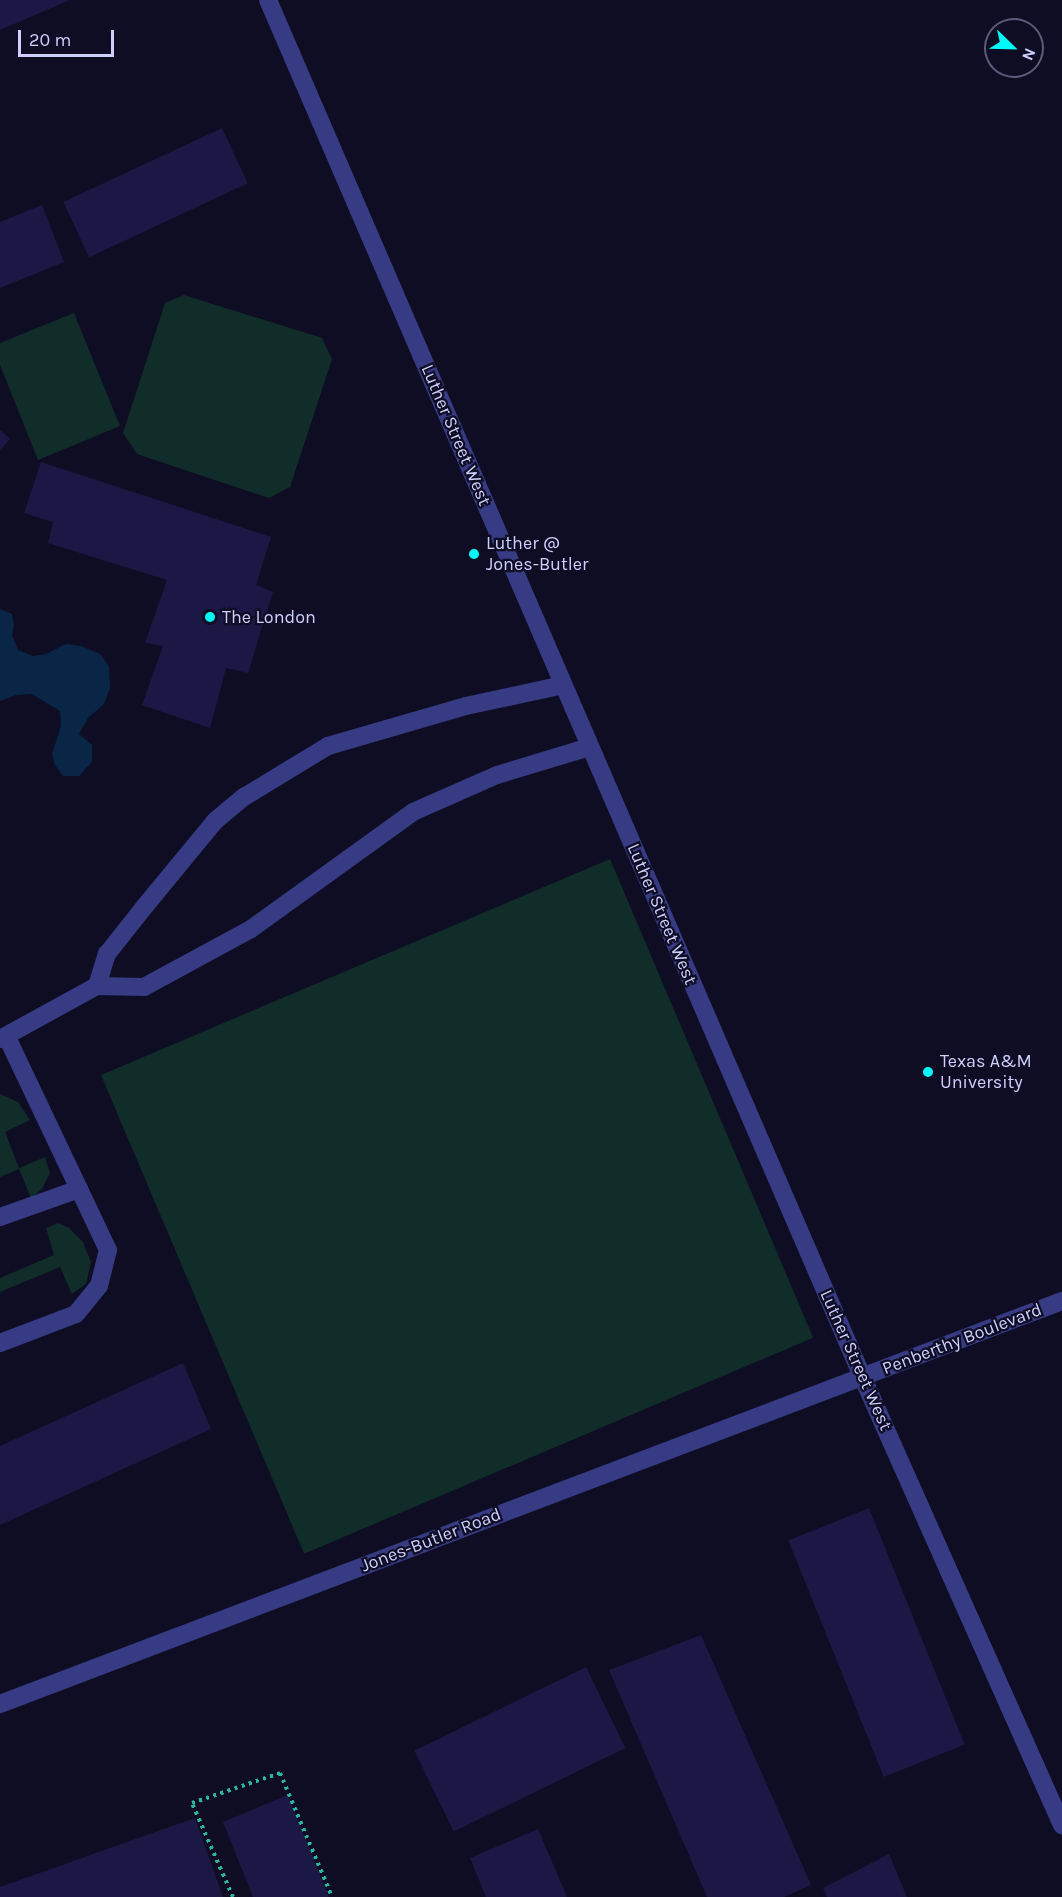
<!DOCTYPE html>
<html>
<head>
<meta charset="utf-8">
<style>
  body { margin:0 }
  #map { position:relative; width:1062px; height:1897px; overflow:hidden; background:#0e0d23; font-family:Karla,sans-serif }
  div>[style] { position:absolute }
  .green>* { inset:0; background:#102d29; transform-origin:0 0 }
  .water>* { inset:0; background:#092646 }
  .building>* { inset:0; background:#1c1845; transform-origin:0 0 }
  .path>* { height:4px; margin-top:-2px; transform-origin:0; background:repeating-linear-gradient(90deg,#29b9a1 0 3px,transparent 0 7.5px) }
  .minor>* { height:18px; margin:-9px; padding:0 9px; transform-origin:9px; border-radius:9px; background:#363b84 }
  .dots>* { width:16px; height:16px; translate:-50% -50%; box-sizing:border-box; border:3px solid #0e0d23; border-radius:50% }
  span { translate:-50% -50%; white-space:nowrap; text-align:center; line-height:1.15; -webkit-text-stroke:4.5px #0e0d23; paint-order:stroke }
  .street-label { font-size:18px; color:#cfcfff }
  .poi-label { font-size:18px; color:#cfcfff }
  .left { translate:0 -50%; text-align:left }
  .north { position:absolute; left:984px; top:18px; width:60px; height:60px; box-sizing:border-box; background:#0e0d23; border:2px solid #5b5b7b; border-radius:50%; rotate:113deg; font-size:16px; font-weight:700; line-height:24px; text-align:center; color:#cfcfff }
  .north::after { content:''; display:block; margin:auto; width:21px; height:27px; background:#00faf8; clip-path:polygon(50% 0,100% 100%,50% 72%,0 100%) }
  .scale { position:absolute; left:18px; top:30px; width:96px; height:27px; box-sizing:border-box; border:3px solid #cfcfff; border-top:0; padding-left:8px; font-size:18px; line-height:21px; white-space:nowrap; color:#cfcfff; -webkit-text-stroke:4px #0e0d23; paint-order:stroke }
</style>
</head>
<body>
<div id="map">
  <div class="green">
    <div style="clip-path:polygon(184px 295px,322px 338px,332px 359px,290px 487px,269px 498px,137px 454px,123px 433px,165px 303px)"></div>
    <div style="clip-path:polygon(74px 313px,120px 426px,38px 460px,0 365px,0 343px)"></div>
    <div style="left:610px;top:859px;width:520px;height:553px;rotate:67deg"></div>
    <div style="clip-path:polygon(0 1094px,18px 1102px,30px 1120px,5px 1132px,19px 1168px,45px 1157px,50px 1173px,42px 1189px,31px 1198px,19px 1169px,0 1177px)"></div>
    <div style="clip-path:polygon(58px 1223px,69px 1228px,83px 1242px,91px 1262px,86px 1284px,72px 1294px,60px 1267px,0 1292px,0 1278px,54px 1255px,46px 1228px)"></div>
  </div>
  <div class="water">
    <div style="clip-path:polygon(0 609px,12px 614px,14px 624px,12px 635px,18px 650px,33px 656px,46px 654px,66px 644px,81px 646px,100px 654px,109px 666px,110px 688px,104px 704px,88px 718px,79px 734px,92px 745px,92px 762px,79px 776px,63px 776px,55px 765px,52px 754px,61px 726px,60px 711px,32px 694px,16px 695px,0 701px)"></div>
  </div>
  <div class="building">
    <div style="clip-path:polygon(0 0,70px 0,0 30px)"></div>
    <div style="left:222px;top:128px;width:61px;height:175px;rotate:65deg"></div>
    <div style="clip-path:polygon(42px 205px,64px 262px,0 288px,0 222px)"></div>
    <div style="clip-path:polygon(0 430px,10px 439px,0 450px)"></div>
    <div style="clip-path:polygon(41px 462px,271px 537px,256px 585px,273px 592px,248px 673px,226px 668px,210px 728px,142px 705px,163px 646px,145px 643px,167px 580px,48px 543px,53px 522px,24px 513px)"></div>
    <div style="clip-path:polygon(183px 1363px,211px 1429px,0 1525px,0 1446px)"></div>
    <div style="left:869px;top:1508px;width:255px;height:87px;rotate:68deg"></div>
    <div style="clip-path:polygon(701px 1635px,811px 1885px,784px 1897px,707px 1897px,609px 1670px)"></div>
    <div style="left:586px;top:1667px;width:90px;height:191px;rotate:64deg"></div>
    <div style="clip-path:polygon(288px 1795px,329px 1897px,253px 1897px,223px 1822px)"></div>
    <div style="clip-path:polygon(195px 1818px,223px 1897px,0 1897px,0 1887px)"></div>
    <div style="clip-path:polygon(538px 1829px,567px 1897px,486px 1897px,470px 1858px)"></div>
    <div style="clip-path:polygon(889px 1854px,907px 1897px,827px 1897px,823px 1888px)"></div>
  </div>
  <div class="path">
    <div style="left:233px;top:1897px;width:103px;rotate:-113.6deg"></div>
    <div style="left:192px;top:1803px;width:93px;rotate:-18.8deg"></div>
    <div style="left:280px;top:1773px;width:134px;rotate:67.2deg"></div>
  </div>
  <div class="minor">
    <div style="left:268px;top:0;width:1499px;rotate:66.65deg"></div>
    <div style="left:862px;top:1376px;width:492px;rotate:66deg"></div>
    <div style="left:97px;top:986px;width:34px;rotate:-73deg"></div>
    <div style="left:107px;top:954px;width:61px;rotate:-51.6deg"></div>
    <div style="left:145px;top:906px;width:110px;rotate:-50.5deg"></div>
    <div style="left:215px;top:821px;width:38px;rotate:-40deg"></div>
    <div style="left:244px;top:797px;width:98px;rotate:-31.3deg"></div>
    <div style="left:328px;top:746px;width:144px;rotate:-16.2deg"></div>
    <div style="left:466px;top:706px;width:99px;rotate:-12.2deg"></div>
    <div style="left:0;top:1039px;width:111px;rotate:-28.7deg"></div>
    <div style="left:97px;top:986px;width:47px;rotate:1.2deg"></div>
    <div style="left:144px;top:987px;width:122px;rotate:-28.5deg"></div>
    <div style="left:251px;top:929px;width:200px;rotate:-35.8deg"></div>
    <div style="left:413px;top:812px;width:92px;rotate:-23.8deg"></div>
    <div style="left:497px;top:775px;width:97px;rotate:-16.8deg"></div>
    <div style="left:0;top:1217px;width:84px;rotate:-19.5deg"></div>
    <div style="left:0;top:1343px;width:81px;rotate:-20.9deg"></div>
    <div style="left:76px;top:1314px;width:36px;rotate:-51deg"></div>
    <div style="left:99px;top:1286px;width:37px;rotate:-76deg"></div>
    <div style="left:108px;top:1250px;width:236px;rotate:-115.4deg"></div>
    <div style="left:0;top:1704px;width:1136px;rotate:-20.78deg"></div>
  </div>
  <div class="dots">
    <div style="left:474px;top:554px;background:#00faf8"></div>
    <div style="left:210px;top:617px;background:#00faf8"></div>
    <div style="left:928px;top:1072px;background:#00faf8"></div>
  </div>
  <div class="street-label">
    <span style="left:456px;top:435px;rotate:67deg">Luther Street West</span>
    <span style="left:662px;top:914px;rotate:67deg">Luther Street West</span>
    <span style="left:962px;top:1339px;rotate:-21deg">Penberthy Boulevard</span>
    <span style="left:856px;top:1360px;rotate:66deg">Luther Street West</span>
    <span style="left:431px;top:1540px;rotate:-21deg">Jones-Butler Road</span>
  </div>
  <div class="poi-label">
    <span class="left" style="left:486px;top:554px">Luther @<br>Jones-Butler</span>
    <span class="left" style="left:222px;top:617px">The London</span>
    <span class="left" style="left:940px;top:1072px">Texas A&amp;M<br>University</span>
  </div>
  <div class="north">N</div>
  <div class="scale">20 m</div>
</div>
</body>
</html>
